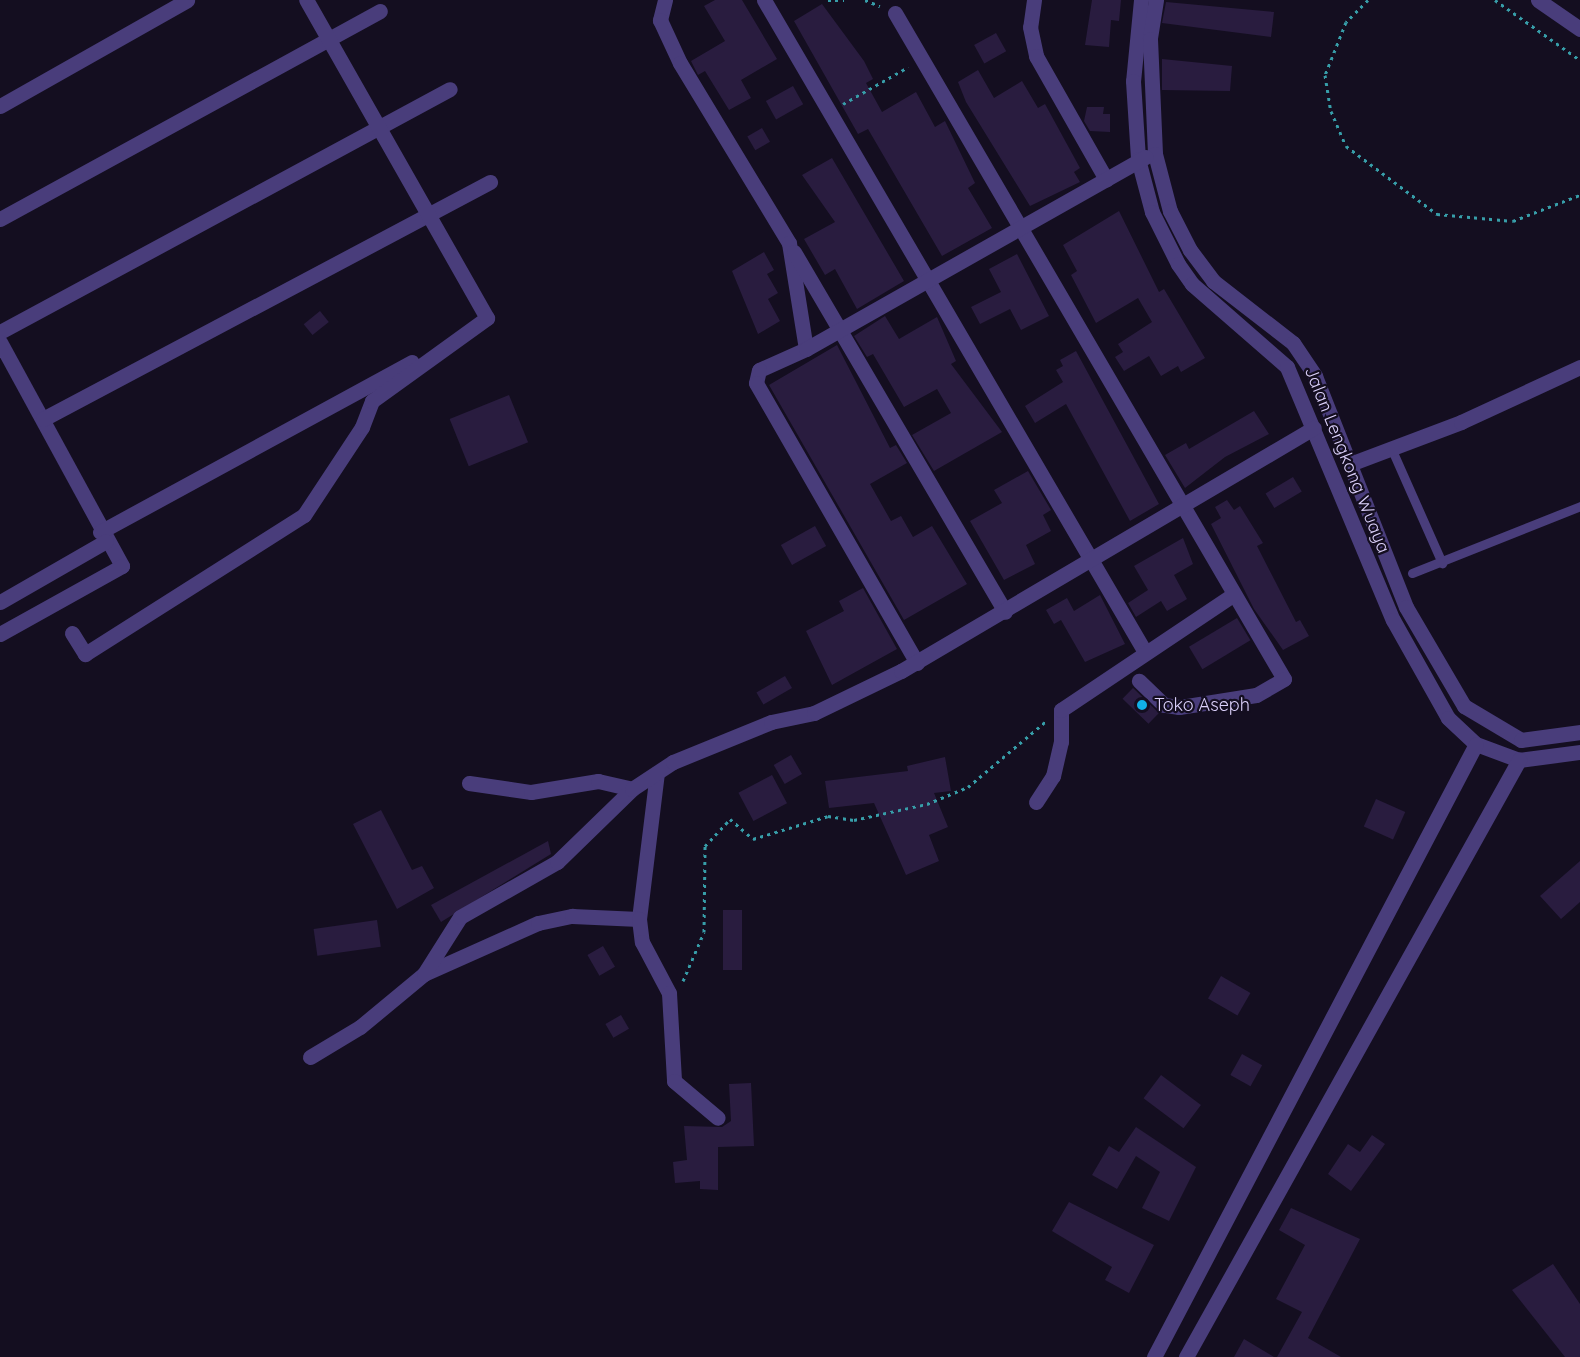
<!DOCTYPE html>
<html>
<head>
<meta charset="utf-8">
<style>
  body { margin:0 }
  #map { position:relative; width:1580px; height:1357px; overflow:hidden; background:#140e20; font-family:Quicksand,sans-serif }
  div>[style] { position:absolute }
  .building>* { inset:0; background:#291c3f; transform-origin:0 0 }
  .path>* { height:3px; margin-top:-1.5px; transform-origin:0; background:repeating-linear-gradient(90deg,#379ea9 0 3px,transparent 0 7.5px) }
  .service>* { height:9px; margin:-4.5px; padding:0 4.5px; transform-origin:4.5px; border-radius:4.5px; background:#493d7b }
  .minor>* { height:15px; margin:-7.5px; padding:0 7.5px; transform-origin:7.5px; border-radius:7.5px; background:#493d7b }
  .dots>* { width:16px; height:16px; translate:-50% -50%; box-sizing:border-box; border:3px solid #140e20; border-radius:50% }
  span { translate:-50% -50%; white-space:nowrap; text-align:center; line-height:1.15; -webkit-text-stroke:4.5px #140e20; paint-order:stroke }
  .street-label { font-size:18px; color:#dcd1fb }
  .poi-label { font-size:18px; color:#dcd1fb }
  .left { translate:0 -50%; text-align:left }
</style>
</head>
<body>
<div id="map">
  <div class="building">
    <div style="clip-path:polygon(715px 0,742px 0,777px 59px,741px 80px,751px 98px,729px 110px,705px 71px,698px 75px,691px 61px,725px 41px,704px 6px)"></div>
    <div style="clip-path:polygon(1092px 0,1121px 0,1119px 21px,1111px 20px,1109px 47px,1085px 45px)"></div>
    <div style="clip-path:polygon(1166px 2px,1274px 12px,1271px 37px,1162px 23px)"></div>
    <div style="clip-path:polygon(822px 4px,864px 61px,873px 79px,866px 83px,882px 112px,916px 92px,935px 127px,945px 121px,975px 183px,968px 188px,992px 228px,942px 256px,868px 129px,858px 134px,794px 21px)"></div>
    <div style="left:996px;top:33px;width:21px;height:25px;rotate:61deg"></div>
    <div style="clip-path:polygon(1162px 59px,1232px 66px,1230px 91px,1162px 90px)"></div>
    <div style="clip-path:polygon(978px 70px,994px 98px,1022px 81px,1038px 108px,1045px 104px,1080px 168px,1074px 172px,1080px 182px,1030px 206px,966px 102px,958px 82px)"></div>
    <div style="left:793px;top:86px;width:21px;height:31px;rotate:61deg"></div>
    <div style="clip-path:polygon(1087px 107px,1104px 107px,1103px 114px,1110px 114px,1110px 132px,1090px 131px,1084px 121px)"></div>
    <div style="left:762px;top:128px;width:16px;height:17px;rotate:60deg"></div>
    <div style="clip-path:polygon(832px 158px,904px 281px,857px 309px,835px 269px,825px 275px,804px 239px,835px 222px,802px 175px)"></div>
    <div style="clip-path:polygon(1119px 211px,1159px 292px,1164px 289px,1205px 358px,1181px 372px,1178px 366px,1161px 376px,1149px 356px,1124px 371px,1115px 357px,1123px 352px,1118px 344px,1152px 322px,1138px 298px,1096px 323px,1071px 275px,1077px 271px,1063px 245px)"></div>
    <div style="clip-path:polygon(764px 252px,774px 270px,767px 274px,778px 293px,768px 299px,780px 321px,758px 334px,732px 271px)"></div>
    <div style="clip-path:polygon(1017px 254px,1049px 316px,1021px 330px,1010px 309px,980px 324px,971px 307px,1001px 292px,989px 269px)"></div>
    <div style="left:320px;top:311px;width:14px;height:21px;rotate:51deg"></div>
    <div style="clip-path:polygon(885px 316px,899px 339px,937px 317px,956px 361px,951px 364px,1002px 432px,934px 471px,912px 435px,951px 413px,937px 389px,904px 407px,873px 354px,867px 357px,854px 336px)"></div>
    <div style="clip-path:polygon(837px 345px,890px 448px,896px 445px,907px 463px,870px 484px,891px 521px,901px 516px,913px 537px,932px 526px,967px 584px,904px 620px,769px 385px)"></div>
    <div style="clip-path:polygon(1076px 351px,1159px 504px,1130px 521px,1066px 404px,1035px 423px,1025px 406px,1063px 382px,1056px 370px,1063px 366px,1060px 360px)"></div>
    <div style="left:509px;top:395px;width:51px;height:64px;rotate:68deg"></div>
    <div style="clip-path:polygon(1254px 411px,1269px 434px,1225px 457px,1185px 488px,1165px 455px,1186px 443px,1189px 449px)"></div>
    <div style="clip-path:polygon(1028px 471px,1051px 510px,1043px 515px,1051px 531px,1026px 545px,1035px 564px,1004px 580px,970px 521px,1002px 503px,994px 490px)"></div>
    <div style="left:1293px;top:477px;width:17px;height:32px;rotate:59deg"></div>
    <div style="clip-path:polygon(1227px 500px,1234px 510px,1240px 506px,1263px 543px,1257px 546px,1296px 622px,1300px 620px,1309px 636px,1283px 650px,1254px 609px,1211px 524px,1221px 518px,1215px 507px)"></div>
    <div style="left:815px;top:526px;width:23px;height:39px;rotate:61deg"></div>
    <div style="clip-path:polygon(1183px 538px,1193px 564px,1174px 575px,1187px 599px,1167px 611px,1161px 601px,1136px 617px,1128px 603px,1148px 590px,1134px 566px)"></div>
    <div style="clip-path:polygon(863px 588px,897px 649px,832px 685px,806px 631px,844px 611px,839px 601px)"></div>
    <div style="clip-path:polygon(1100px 595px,1125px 644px,1085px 662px,1061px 620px,1054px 624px,1046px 610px,1067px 598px,1074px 611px)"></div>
    <div style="left:1237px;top:618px;width:26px;height:56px;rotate:59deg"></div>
    <div style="left:785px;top:676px;width:14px;height:33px;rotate:60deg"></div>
    <div style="left:1133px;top:688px;width:36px;height:15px;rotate:44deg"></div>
    <div style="left:791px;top:755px;width:22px;height:20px;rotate:60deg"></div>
    <div style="clip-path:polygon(945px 757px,951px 791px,934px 793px,948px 827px,929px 835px,939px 861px,906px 875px,874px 803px,829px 808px,825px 781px,908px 771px,907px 766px)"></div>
    <div style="left:772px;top:775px;width:32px;height:38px;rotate:62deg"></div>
    <div style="left:1376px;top:799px;width:32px;height:30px;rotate:24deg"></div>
    <div style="clip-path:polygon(381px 810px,412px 870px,422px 866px,434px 888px,397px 909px,353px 824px)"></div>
    <div style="clip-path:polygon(548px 841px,551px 854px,441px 922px,431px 905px)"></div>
    <div style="clip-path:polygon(1580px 861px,1580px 902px,1561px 919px,1540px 896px)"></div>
    <div style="left:723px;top:910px;width:19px;height:60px"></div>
    <div style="left:377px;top:920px;width:27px;height:64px;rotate:82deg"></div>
    <div style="left:603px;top:946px;width:24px;height:18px;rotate:60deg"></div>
    <div style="left:1221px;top:976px;width:34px;height:26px;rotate:30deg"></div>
    <div style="left:621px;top:1015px;width:16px;height:18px;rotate:60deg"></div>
    <div style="left:1242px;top:1054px;width:23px;height:24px;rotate:29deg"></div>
    <div style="left:1161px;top:1075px;width:50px;height:29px;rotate:37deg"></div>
    <div style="clip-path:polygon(751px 1083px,754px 1146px,718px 1147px,718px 1190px,700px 1189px,700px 1181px,675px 1183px,673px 1162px,687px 1160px,684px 1126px,722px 1127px,731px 1121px,729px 1084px)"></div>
    <div style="clip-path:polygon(1136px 1127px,1196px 1167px,1169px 1221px,1142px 1208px,1160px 1172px,1136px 1156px,1117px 1189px,1092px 1175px,1109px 1146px,1119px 1152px)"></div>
    <div style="clip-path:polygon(1372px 1135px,1385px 1144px,1351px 1191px,1328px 1174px,1348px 1144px,1360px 1152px)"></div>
    <div style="clip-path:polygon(1069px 1202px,1154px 1245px,1129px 1293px,1105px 1280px,1112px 1267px,1052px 1231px)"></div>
    <div style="clip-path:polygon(1291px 1208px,1360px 1239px,1308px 1338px,1341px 1357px,1277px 1357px,1302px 1312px,1276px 1299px,1305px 1245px,1279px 1230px)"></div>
    <div style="clip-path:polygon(1553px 1264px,1580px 1304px,1580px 1357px,1565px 1357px,1512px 1290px)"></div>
    <div style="clip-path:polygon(1244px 1339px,1274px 1357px,1234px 1357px)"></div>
  </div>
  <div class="path">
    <div style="left:828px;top:0;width:16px"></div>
    <div style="left:865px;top:0;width:16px;rotate:22deg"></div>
    <div style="left:1368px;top:0;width:31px;rotate:135deg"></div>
    <div style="left:1346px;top:22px;width:57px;rotate:111.6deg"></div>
    <div style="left:1325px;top:75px;width:36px;rotate:81deg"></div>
    <div style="left:1331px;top:111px;width:38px;rotate:67deg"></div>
    <div style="left:1346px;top:146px;width:114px;rotate:36.8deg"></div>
    <div style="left:1437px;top:214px;width:76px;rotate:5.3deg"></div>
    <div style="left:1513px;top:221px;width:72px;rotate:-21.2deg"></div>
    <div style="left:1495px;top:0;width:104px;rotate:35.2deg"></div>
    <div style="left:843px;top:104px;width:75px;rotate:-29.6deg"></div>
    <div style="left:683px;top:981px;width:53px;rotate:-66.8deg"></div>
    <div style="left:704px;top:932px;width:86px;rotate:-89.3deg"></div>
    <div style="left:705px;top:846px;width:37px;rotate:-47deg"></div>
    <div style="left:730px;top:819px;width:30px;rotate:41deg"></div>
    <div style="left:753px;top:839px;width:78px;rotate:-17deg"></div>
    <div style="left:828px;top:816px;width:26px;rotate:9deg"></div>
    <div style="left:854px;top:820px;width:75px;rotate:-12.4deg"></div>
    <div style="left:927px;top:804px;width:44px;rotate:-22.5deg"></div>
    <div style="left:968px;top:787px;width:101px;rotate:-40.2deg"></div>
  </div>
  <div class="service">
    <div style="left:1392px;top:450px;width:124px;rotate:66.1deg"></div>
    <div style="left:1412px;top:573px;width:181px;rotate:-21.7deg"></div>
  </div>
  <div class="minor">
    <div style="left:665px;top:0;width:21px;rotate:104deg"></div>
    <div style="left:660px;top:20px;width:47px;rotate:65.1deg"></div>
    <div style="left:680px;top:63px;width:210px;rotate:58.8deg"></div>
    <div style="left:789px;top:243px;width:107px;rotate:80.9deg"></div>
    <div style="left:806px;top:349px;width:51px;rotate:155.9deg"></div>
    <div style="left:759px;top:370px;width:13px;rotate:103deg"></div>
    <div style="left:756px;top:383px;width:323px;rotate:60.1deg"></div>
    <div style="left:764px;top:0;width:755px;rotate:59.7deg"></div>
    <div style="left:1034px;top:0;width:27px;rotate:98deg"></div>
    <div style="left:1030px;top:27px;width:30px;rotate:78deg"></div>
    <div style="left:1036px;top:56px;width:142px;rotate:60.4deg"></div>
    <div style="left:1141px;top:0;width:81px;rotate:95.6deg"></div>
    <div style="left:1133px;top:81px;width:78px;rotate:86.3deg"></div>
    <div style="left:1138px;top:159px;width:55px;rotate:75.2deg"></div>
    <div style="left:1152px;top:212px;width:58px;rotate:63.4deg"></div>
    <div style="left:1178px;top:264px;width:24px;rotate:55deg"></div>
    <div style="left:1192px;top:284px;width:126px;rotate:41.1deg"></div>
    <div style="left:1287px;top:367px;width:274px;rotate:67.3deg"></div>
    <div style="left:1393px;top:620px;width:112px;rotate:60.7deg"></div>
    <div style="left:1448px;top:718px;width:38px;rotate:43deg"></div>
    <div style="left:1476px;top:744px;width:46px;rotate:20.4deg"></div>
    <div style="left:1519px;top:760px;width:62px;rotate:-7.5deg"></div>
    <div style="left:1156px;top:0;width:39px;rotate:99deg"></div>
    <div style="left:1150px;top:39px;width:115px;rotate:87.5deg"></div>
    <div style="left:1155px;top:154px;width:59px;rotate:75.3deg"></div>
    <div style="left:1170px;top:211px;width:44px;rotate:62.9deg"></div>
    <div style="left:1190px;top:250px;width:39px;rotate:53deg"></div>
    <div style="left:1213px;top:281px;width:101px;rotate:37.8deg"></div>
    <div style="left:1293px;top:343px;width:40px;rotate:56deg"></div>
    <div style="left:1315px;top:376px;width:248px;rotate:68.5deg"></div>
    <div style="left:1406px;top:607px;width:115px;rotate:59.6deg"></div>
    <div style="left:1464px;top:706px;width:66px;rotate:30.8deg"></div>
    <div style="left:1521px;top:740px;width:60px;rotate:-7.7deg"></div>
    <div style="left:1538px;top:0;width:51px;rotate:34.6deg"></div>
    <div style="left:895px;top:13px;width:771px;rotate:59.71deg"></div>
    <div style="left:1284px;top:679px;width:32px;rotate:150deg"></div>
    <div style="left:1256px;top:695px;width:78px;rotate:171.1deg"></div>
    <div style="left:1179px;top:707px;width:15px;rotate:-172deg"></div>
    <div style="left:1164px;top:705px;width:35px;rotate:-136deg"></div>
    <div style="left:0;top:106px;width:215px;rotate:-29.5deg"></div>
    <div style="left:0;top:219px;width:433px;rotate:-28.7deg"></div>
    <div style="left:794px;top:252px;width:417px;rotate:59.6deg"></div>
    <div style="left:0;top:332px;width:511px;rotate:-28.37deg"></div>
    <div style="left:0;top:342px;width:255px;rotate:61.4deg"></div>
    <div style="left:122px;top:566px;width:140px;rotate:150.9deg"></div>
    <div style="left:806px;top:349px;width:390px;rotate:-29.5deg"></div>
    <div style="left:43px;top:419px;width:506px;rotate:-27.93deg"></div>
    <div style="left:1350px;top:464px;width:119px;rotate:-20.7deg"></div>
    <div style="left:1461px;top:422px;width:131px;rotate:-24.8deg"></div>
    <div style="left:100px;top:532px;width:355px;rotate:-28.6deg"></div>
    <div style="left:0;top:602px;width:122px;rotate:-29.9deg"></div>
    <div style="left:72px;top:633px;width:25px;rotate:58deg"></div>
    <div style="left:85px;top:654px;width:259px;rotate:-32.4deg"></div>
    <div style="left:304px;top:515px;width:105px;rotate:-56.6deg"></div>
    <div style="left:362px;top:427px;width:28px;rotate:-69deg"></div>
    <div style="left:372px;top:401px;width:142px;rotate:-35.8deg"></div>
    <div style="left:487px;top:318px;width:366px;rotate:-119.6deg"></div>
    <div style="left:469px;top:783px;width:63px;rotate:8.3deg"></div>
    <div style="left:531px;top:792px;width:68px;rotate:-9.3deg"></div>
    <div style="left:598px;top:781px;width:35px;rotate:13deg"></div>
    <div style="left:1036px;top:802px;width:31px;rotate:-57deg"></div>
    <div style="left:1053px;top:776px;width:35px;rotate:-77deg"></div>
    <div style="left:1061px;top:742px;width:32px;rotate:-90deg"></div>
    <div style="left:1061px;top:710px;width:207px;rotate:-33.8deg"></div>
    <div style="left:639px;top:919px;width:147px;rotate:-83deg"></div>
    <div style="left:424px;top:974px;width:125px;rotate:-24.1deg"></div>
    <div style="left:538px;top:923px;width:35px;rotate:-12deg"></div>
    <div style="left:572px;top:916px;width:67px;rotate:2.6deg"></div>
    <div style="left:639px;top:919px;width:23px;rotate:83deg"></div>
    <div style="left:642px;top:942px;width:58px;rotate:62.1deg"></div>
    <div style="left:669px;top:993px;width:88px;rotate:86.7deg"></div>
    <div style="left:674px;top:1081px;width:57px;rotate:40.1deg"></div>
    <div style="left:310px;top:1057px;width:58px;rotate:-31deg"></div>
    <div style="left:360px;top:1027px;width:83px;rotate:-39.6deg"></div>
    <div style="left:424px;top:974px;width:67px;rotate:-57.7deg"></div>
    <div style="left:460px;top:917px;width:112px;rotate:-29.6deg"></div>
    <div style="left:557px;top:862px;width:105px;rotate:-44.2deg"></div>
    <div style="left:632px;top:789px;width:49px;rotate:-33.4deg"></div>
    <div style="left:673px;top:762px;width:106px;rotate:-22.2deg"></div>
    <div style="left:771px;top:722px;width:44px;rotate:-11.8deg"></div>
    <div style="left:814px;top:713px;width:97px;rotate:-25.8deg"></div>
    <div style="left:901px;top:671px;width:479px;rotate:-30.5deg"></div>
    <div style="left:1154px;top:1357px;width:692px;rotate:-62.29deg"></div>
    <div style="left:1186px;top:1357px;width:684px;rotate:-60.85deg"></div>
  </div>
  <div class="dots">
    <div style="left:1142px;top:705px;background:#11b0e7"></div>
  </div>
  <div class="street-label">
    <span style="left:1347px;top:460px;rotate:68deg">Jalan Lengkong Wuaya</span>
  </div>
  <div class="poi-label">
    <span class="left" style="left:1154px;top:705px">Toko Aseph</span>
  </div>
</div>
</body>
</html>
